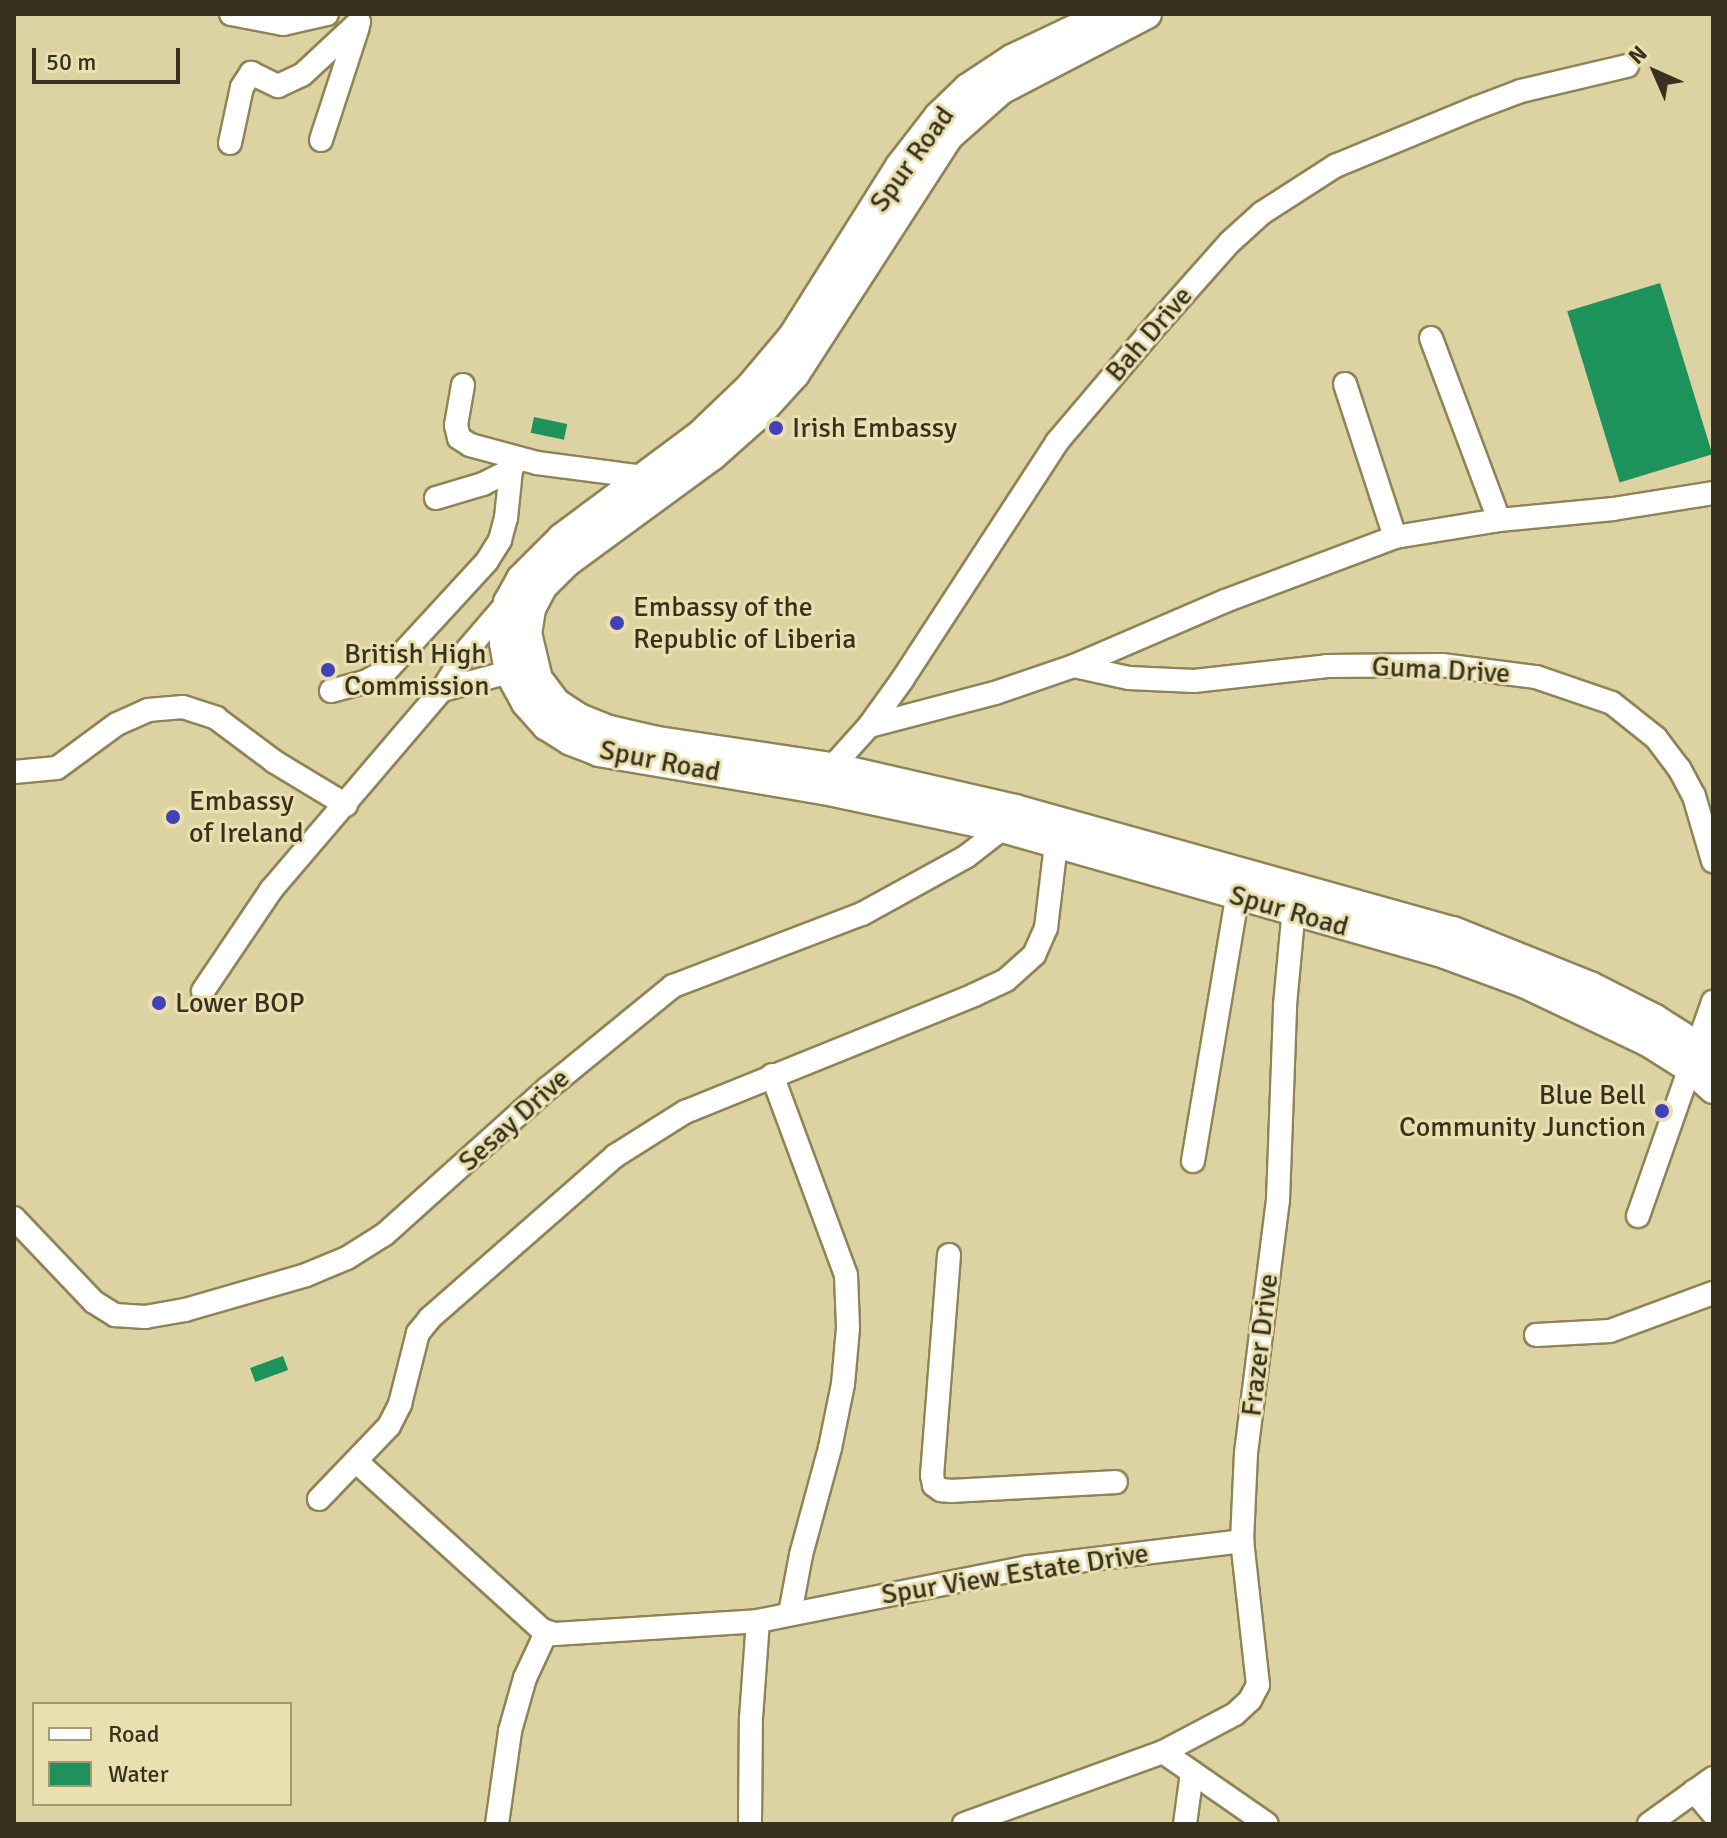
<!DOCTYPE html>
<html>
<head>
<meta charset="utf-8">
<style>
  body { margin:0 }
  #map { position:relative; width:1727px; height:1838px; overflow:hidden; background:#ddd2a2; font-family:Signika,sans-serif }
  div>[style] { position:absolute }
  .water>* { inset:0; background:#1e925b; transform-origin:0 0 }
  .roads { filter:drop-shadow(2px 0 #8e8457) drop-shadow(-2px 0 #8e8457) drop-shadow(0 2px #8e8457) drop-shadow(0 -2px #8e8457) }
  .minor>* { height:22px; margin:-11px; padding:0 11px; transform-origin:11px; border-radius:11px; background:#fff }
  .major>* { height:28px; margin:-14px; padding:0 14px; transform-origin:14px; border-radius:14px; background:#fff }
  .dots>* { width:22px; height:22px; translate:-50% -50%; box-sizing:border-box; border:4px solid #eadfaf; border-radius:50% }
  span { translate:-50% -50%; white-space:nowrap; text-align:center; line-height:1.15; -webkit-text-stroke:6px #eadfaf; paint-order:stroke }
  .street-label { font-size:28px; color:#36321f }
  .poi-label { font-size:28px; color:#36321f }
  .left { translate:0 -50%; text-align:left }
  .right { translate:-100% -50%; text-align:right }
  .frame { position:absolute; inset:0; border:16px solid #36321f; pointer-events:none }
  .legend { position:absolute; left:32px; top:1702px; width:260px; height:104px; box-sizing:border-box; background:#eadfaf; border:2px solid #a29a75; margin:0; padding:10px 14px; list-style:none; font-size:24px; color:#36321f }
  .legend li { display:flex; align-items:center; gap:16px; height:40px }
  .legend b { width:40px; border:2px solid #a29a75 }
  .north { position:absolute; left:1615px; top:32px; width:80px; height:80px; -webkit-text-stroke:6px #eadfaf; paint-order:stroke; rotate:315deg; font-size:22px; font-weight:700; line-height:32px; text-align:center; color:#36321f }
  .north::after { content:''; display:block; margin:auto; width:28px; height:36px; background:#36321f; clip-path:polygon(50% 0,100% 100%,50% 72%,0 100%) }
  .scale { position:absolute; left:32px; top:48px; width:148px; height:36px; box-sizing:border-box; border:4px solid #36321f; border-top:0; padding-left:10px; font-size:24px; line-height:28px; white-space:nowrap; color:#36321f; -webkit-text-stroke:6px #eadfaf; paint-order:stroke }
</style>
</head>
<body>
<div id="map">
  <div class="water">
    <div style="left:1660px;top:283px;width:179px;height:97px;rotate:73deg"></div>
    <div style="left:534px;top:417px;width:34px;height:16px;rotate:12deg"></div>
    <div style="left:283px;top:1356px;width:15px;height:35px;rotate:70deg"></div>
  </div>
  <div class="roads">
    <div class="minor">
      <div style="left:231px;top:14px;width:53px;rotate:10.9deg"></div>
      <div style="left:283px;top:24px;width:45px;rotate:-12.8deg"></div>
      <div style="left:321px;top:140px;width:119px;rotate:-71.9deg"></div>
      <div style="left:230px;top:143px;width:57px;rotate:-77.9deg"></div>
      <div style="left:242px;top:87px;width:17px;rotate:-57deg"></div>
      <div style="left:251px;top:73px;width:30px;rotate:26deg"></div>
      <div style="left:278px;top:86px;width:26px;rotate:-25deg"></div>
      <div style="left:302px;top:75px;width:78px;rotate:-42.9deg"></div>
      <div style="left:1431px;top:338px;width:194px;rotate:69.5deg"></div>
      <div style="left:1345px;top:384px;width:161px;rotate:71.9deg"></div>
      <div style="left:463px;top:385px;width:41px;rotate:99.9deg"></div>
      <div style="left:456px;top:425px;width:13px;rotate:77deg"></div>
      <div style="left:459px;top:438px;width:13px;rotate:32deg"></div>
      <div style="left:470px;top:445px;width:69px;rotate:15deg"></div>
      <div style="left:537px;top:463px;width:107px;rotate:7.5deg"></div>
      <div style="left:436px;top:498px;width:49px;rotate:-16.6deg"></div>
      <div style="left:483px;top:484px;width:31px;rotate:-27deg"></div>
      <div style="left:511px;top:470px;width:10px;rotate:-61deg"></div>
      <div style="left:1074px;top:666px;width:56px;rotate:12.3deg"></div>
      <div style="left:1129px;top:678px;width:65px;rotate:2.6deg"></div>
      <div style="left:1194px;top:681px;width:134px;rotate:-6.4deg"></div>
      <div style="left:1327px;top:666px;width:115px;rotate:-0.5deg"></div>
      <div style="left:1442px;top:665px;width:95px;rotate:7.3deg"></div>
      <div style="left:1536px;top:677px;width:80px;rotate:18.9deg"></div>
      <div style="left:1612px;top:703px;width:56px;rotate:38.5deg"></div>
      <div style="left:1656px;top:738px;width:38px;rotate:53deg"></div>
      <div style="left:1679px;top:768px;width:32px;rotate:62deg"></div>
      <div style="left:1694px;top:796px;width:68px;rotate:73.7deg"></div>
      <div style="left:442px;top:690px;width:69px;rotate:-15deg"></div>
      <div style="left:331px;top:691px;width:35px;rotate:-15deg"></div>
      <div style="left:365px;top:682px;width:24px;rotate:-28deg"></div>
      <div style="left:386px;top:671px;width:149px;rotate:-47.4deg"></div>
      <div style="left:487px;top:561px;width:25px;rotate:-58deg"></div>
      <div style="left:500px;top:540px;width:23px;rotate:-75deg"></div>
      <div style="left:506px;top:518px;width:48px;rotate:-84.1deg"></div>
      <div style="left:869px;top:726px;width:130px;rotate:-14.7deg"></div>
      <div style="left:995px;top:693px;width:83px;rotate:-18.9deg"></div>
      <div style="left:1074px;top:666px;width:164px;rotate:-23.3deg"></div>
      <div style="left:1225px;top:601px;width:182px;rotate:-20.6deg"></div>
      <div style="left:1395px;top:537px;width:105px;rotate:-9.3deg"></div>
      <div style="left:1499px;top:520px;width:115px;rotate:-5.5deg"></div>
      <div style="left:1613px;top:509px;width:101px;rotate:-9.1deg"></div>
      <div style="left:14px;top:772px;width:43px;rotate:-5.3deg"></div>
      <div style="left:57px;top:768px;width:74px;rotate:-36.3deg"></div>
      <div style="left:117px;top:724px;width:34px;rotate:-24deg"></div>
      <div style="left:148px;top:710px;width:35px;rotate:-5deg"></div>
      <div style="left:183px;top:707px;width:35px;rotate:18deg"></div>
      <div style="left:216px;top:718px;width:74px;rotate:36.7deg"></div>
      <div style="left:275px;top:762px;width:83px;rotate:31.2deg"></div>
      <div style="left:828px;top:778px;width:12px;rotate:-70deg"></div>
      <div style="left:832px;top:767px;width:55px;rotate:-47.9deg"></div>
      <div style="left:869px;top:726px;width:57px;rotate:-54.3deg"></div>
      <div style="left:902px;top:680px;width:284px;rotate:-56.9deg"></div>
      <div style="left:1057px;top:442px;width:156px;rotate:-49.7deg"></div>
      <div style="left:1158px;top:323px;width:108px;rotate:-48.4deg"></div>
      <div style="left:1230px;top:242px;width:43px;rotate:-42.2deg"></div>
      <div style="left:1262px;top:213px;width:87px;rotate:-32.8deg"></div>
      <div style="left:1335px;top:166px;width:152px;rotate:-22.4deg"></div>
      <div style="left:1476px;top:108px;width:48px;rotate:-20.7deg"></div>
      <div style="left:1521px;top:91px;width:109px;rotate:-13.3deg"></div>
      <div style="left:203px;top:991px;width:122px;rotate:-56deg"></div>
      <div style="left:271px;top:890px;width:263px;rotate:-49.5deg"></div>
      <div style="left:442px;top:690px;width:47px;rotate:-58deg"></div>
      <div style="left:467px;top:650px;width:63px;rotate:-49.5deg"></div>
      <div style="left:772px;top:1075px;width:213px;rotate:69.7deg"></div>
      <div style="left:846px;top:1275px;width:53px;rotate:87.8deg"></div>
      <div style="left:848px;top:1328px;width:56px;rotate:95.1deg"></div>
      <div style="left:843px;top:1384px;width:65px;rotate:101.5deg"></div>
      <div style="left:830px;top:1448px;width:111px;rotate:105.2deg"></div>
      <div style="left:801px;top:1555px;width:59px;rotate:100.7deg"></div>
      <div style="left:1193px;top:1161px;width:268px;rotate:-80.5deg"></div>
      <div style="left:1638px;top:1216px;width:227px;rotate:-70.7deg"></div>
      <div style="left:14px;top:1218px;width:116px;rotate:46.4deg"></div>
      <div style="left:94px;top:1302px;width:25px;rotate:32deg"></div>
      <div style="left:115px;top:1315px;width:30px;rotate:4deg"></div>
      <div style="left:145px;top:1317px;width:41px;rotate:-9.9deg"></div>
      <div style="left:185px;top:1310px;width:126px;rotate:-16.1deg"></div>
      <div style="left:306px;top:1275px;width:44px;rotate:-22.5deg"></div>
      <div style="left:347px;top:1258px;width:45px;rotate:-32.3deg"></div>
      <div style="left:385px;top:1234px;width:219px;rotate:-41.9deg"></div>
      <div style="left:548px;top:1088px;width:161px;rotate:-39.2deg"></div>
      <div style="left:673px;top:986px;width:202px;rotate:-20.9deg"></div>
      <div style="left:862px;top:914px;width:120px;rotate:-28.9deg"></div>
      <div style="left:967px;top:856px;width:46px;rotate:-37.9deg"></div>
      <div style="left:1003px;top:828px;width:12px;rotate:-59deg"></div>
      <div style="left:949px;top:1255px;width:221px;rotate:94.4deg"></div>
      <div style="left:932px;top:1475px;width:10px;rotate:79deg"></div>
      <div style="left:934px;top:1485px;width:9px;rotate:36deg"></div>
      <div style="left:941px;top:1490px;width:11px;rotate:5deg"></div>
      <div style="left:952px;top:1491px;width:164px;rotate:-3.1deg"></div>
      <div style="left:1536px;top:1335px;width:74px;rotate:-3.1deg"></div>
      <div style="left:1610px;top:1331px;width:110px;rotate:-20.3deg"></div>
      <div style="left:358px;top:1463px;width:248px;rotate:42.2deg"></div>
      <div style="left:542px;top:1630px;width:13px;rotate:18deg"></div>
      <div style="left:554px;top:1634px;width:204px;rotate:-3.6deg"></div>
      <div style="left:758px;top:1621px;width:275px;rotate:-11.3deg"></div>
      <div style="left:1028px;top:1567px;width:216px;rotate:-6.9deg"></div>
      <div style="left:319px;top:1499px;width:101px;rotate:-46.2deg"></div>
      <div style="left:389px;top:1426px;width:25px;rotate:-63deg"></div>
      <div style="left:400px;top:1404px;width:73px;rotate:-75.8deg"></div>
      <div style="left:418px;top:1333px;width:19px;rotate:-51deg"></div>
      <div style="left:430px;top:1318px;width:246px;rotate:-41.2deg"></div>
      <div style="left:615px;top:1156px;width:83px;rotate:-32.2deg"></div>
      <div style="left:685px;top:1112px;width:312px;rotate:-22deg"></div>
      <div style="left:974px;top:995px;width:35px;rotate:-25deg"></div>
      <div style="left:1006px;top:980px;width:38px;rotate:-42deg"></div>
      <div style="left:1034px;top:955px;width:30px;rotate:-66deg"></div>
      <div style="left:1046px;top:928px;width:102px;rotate:-83.2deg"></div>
      <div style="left:1163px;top:1752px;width:126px;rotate:34.7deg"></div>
      <div style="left:1694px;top:1791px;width:30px;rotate:50deg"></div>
      <div style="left:497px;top:1824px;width:94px;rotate:-82deg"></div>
      <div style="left:510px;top:1731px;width:55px;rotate:-74.2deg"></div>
      <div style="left:525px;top:1678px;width:50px;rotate:-65deg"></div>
      <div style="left:750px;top:1824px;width:106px;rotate:-89.5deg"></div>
      <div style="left:751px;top:1718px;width:97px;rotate:-85.9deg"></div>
      <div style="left:964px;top:1824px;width:212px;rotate:-19.9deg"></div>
      <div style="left:1163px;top:1752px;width:81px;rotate:-27.8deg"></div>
      <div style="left:1235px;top:1714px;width:21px;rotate:-43deg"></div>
      <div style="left:1250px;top:1700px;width:17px;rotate:-62deg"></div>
      <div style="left:1258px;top:1685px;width:145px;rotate:-96.3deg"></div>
      <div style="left:1242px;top:1541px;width:88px;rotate:-87.4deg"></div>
      <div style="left:1246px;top:1453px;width:255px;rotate:-82.8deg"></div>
      <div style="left:1278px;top:1200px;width:195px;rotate:-87.9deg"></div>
      <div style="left:1285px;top:1005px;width:108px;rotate:-84.7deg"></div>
      <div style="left:1185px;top:1824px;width:52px;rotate:-82.3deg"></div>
      <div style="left:1649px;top:1824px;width:79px;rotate:-35.7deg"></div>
    </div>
    <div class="major">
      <div style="left:1107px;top:14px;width:105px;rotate:154.7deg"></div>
      <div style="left:1012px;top:59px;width:53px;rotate:146.6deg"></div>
      <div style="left:968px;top:88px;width:42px;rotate:136deg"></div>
      <div style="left:938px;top:117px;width:62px;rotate:127.8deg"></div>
      <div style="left:900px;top:166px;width:201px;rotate:122.2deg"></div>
      <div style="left:793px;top:336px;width:67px;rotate:130.1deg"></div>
      <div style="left:750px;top:387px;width:69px;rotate:136.2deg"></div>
      <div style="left:700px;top:435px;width:172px;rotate:143.3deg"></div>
      <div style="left:562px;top:538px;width:58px;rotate:135deg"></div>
      <div style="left:521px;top:579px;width:26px;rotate:119deg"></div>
      <div style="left:508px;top:602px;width:41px;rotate:95.6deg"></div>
      <div style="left:504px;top:643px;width:29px;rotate:80deg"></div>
      <div style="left:509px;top:672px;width:35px;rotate:61deg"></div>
      <div style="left:526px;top:703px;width:31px;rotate:48deg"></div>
      <div style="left:547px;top:726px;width:28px;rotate:32deg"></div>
      <div style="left:571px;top:741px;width:30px;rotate:21deg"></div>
      <div style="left:599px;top:752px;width:228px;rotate:9.6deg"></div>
      <div style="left:824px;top:790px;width:183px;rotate:12deg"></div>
      <div style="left:1003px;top:828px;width:460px;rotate:15.9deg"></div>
      <div style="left:1445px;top:954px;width:84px;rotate:20.2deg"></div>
      <div style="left:1524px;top:983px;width:137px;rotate:25.4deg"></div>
      <div style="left:1648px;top:1042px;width:51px;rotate:32.1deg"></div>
      <div style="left:1691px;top:1069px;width:30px;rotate:42deg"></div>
      <div style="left:1147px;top:14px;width:165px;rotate:152.5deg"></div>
      <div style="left:1001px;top:90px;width:69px;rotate:138.5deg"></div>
      <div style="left:949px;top:136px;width:283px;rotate:122.9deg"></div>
      <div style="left:795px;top:374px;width:58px;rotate:132.2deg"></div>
      <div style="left:756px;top:417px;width:59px;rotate:138.4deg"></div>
      <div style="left:712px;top:456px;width:181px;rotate:143.8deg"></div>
      <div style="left:566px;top:563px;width:33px;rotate:135deg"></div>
      <div style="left:543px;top:586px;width:26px;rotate:118deg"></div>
      <div style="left:531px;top:609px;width:24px;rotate:99deg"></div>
      <div style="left:527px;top:633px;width:47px;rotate:76.6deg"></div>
      <div style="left:538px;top:679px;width:30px;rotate:53deg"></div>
      <div style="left:556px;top:703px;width:27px;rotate:33deg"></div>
      <div style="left:579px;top:718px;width:32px;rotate:22deg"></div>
      <div style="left:609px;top:730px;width:49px;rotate:12.9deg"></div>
      <div style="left:657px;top:741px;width:177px;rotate:8.5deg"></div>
      <div style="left:832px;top:767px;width:188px;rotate:12.9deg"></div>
      <div style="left:1015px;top:809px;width:455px;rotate:15.6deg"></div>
      <div style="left:1453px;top:931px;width:148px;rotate:21.9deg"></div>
      <div style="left:1590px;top:986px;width:73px;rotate:26.9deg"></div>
      <div style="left:1655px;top:1019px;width:69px;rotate:32.5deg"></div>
    </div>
  </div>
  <div class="dots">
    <div style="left:776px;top:428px;background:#4241b7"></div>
    <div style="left:617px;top:623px;background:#4241b7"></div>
    <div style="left:328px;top:670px;background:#4241b7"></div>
    <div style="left:173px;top:817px;background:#4241b7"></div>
    <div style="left:159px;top:1003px;background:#4241b7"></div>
    <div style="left:1662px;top:1111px;background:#4241b7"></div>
  </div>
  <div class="street-label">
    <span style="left:912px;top:159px;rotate:-54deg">Spur Road</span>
    <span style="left:1149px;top:334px;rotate:-49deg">Bah Drive</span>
    <span style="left:1441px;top:670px;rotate:3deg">Guma Drive</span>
    <span style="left:660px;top:761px;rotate:11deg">Spur Road</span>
    <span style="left:1289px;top:911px;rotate:16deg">Spur Road</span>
    <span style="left:514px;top:1120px;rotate:-42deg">Sesay Drive</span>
    <span style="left:1260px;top:1345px;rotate:-83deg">Frazer Drive</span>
    <span style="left:1015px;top:1574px;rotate:-9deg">Spur View Estate Drive</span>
  </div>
  <div class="poi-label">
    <span class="left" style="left:792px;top:428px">Irish Embassy</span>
    <span class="left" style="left:633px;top:623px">Embassy of the<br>Republic of Liberia</span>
    <span class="left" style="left:344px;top:670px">British High<br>Commission</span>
    <span class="left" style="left:189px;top:817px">Embassy<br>of Ireland</span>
    <span class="left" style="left:175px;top:1003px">Lower BOP</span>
    <span class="right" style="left:1646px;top:1111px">Blue Bell<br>Community Junction</span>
  </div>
  <div class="frame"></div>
  <ul class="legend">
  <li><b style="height:10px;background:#fff"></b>Road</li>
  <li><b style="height:22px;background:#1e925b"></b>Water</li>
  </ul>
  <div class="north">N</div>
  <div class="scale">50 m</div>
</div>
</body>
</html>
